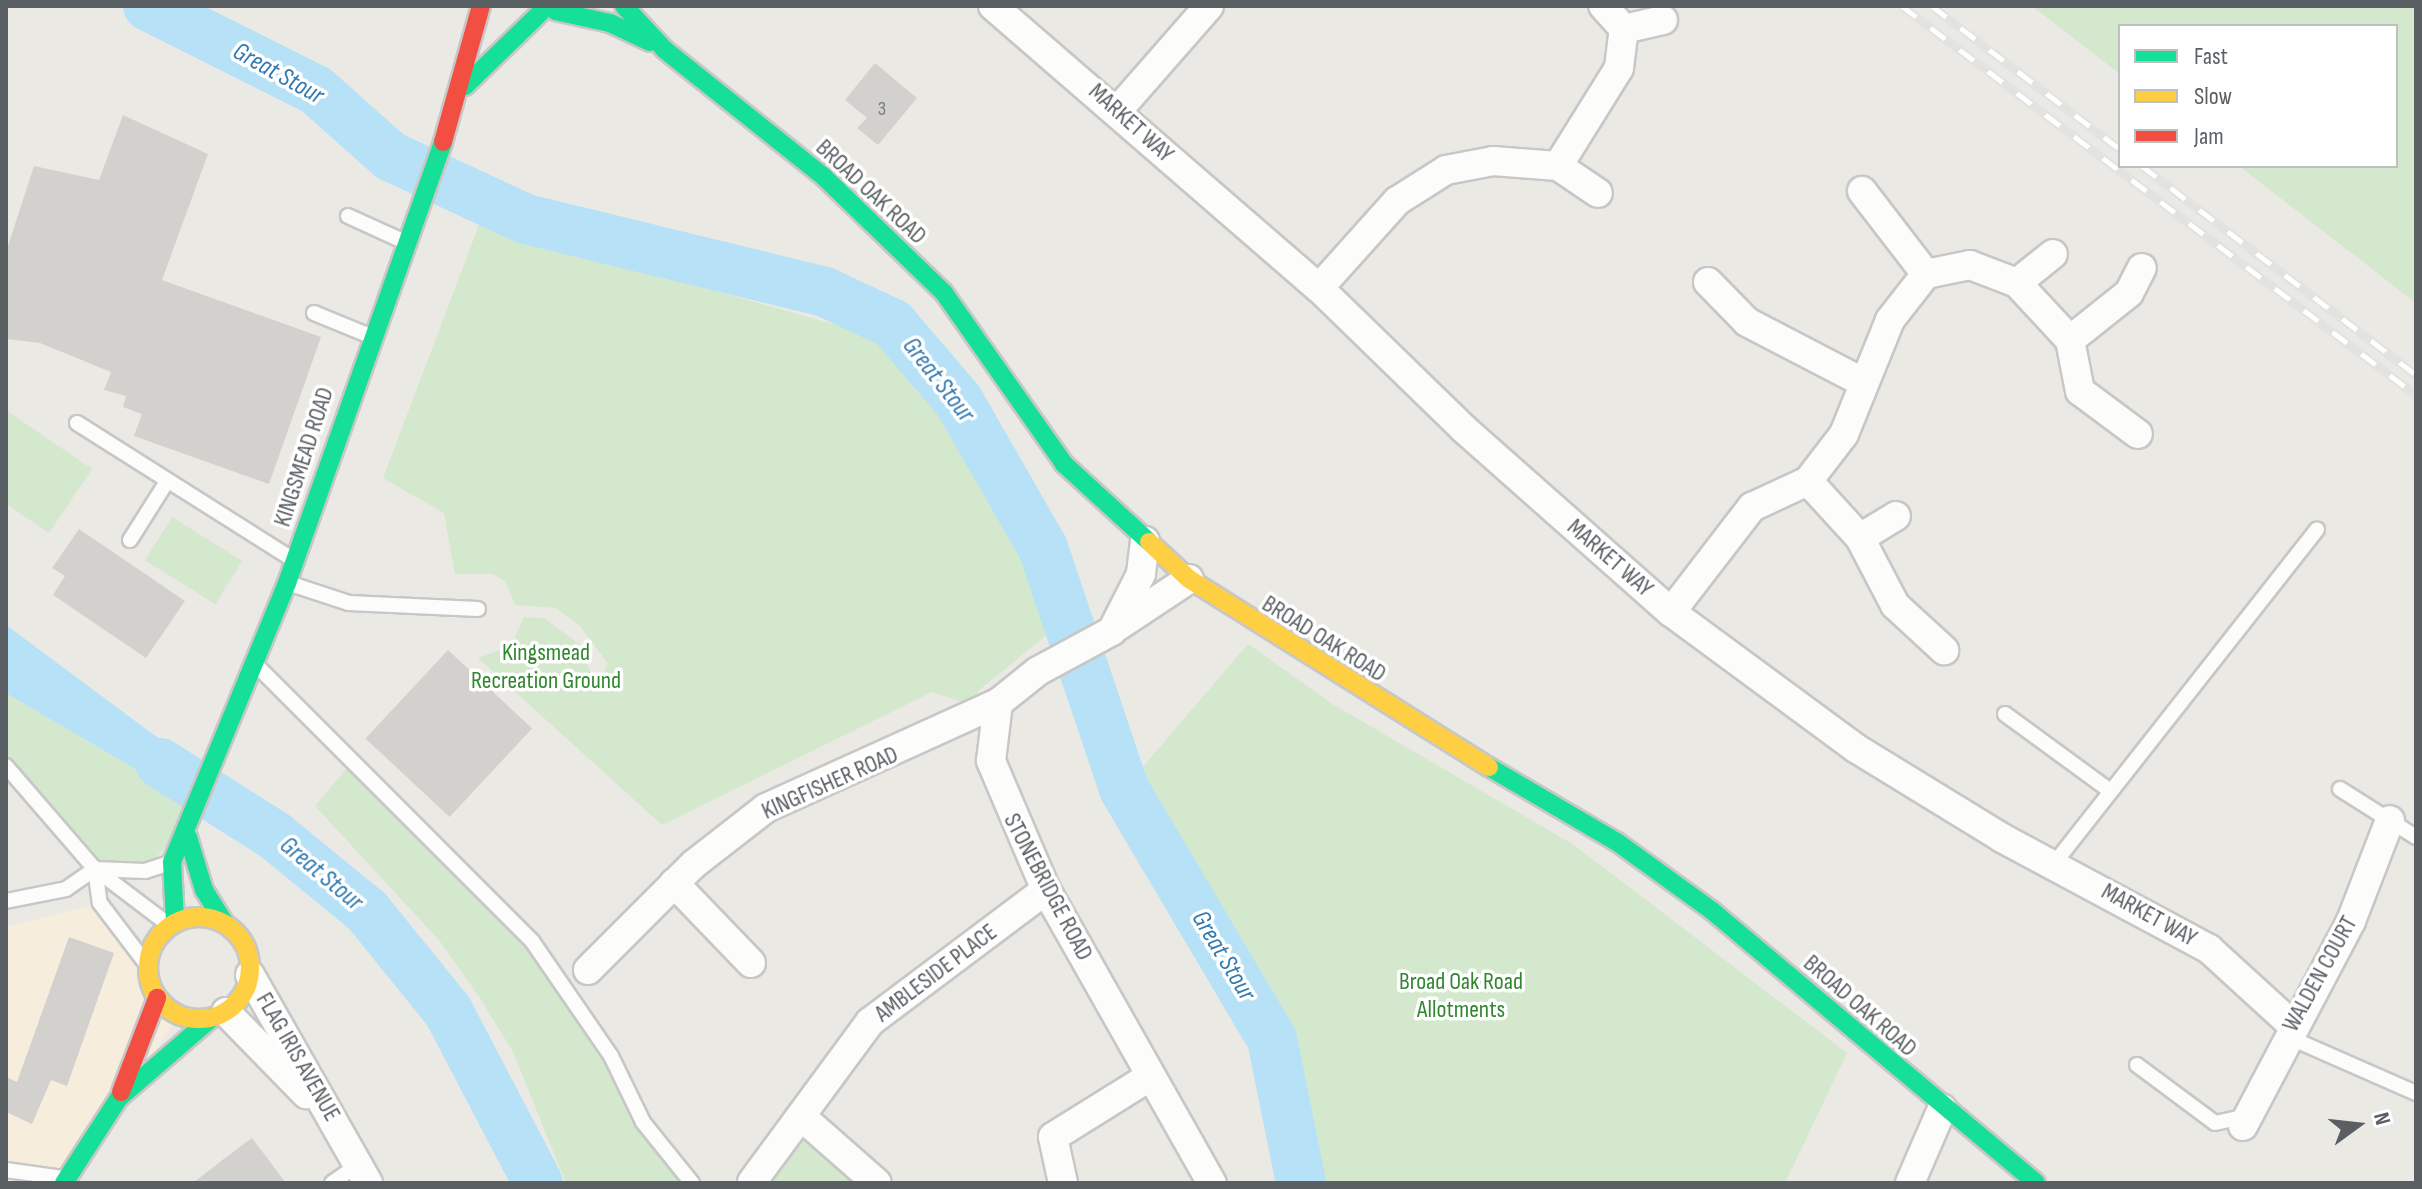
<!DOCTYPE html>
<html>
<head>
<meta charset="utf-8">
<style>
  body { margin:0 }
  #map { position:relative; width:2422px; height:1189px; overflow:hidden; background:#ebe9e4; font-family:"Sofia Sans Condensed",sans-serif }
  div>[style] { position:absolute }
  .commercial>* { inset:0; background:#f6eddc }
  .green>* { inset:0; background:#d3e8cd; transform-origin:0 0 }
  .water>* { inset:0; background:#b6e1f7 }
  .river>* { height:50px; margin:-25px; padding:0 25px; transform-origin:25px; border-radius:25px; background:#b6e1f7 }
  .building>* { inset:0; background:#d2d1ce; transform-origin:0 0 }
  .roads { filter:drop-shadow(2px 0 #c7c7c7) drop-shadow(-2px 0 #c7c7c7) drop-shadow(0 2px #c7c7c7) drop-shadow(0 -2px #c7c7c7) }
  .lane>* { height:14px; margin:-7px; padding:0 7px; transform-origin:7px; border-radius:7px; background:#fcfcfb }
  .street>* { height:28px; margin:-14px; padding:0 14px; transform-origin:14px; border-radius:14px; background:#fcfcfb }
  .fast>* { height:18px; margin:-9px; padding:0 9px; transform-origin:9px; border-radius:9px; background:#16e098 }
  .slow>* { height:18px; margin:-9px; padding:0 9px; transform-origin:9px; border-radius:9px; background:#ffcf43 }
  .slow>.ring { margin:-9px; padding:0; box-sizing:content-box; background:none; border:18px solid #ffcf43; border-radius:50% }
  .jam>* { height:18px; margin:-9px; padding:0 9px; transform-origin:9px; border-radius:9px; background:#f24e42 }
  .rail>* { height:9px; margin-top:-4.5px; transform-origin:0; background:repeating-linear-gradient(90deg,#fff 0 18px,#e2e2e1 0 36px); box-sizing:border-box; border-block:2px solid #e2e2e1 }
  span { translate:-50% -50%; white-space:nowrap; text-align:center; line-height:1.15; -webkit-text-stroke:7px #fff; paint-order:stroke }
  .number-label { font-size:20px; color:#787d7f }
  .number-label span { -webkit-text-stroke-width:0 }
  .street-label { font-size:24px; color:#595f63 }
  .park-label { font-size:24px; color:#31862e }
  .water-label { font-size:26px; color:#337ab0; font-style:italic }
  .frame { position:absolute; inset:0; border:8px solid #595f63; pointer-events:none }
  .legend { position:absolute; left:2118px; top:24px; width:280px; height:144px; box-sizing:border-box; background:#fff; border:2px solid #bdbfc1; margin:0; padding:10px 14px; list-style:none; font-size:24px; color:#595f63 }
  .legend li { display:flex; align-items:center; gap:16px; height:40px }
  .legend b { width:40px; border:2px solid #bdbfc1 }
  .north { position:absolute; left:2318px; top:1085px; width:80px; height:80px; -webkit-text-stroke:6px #fff; paint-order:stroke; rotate:75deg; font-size:22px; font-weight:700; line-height:32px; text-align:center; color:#595f63 }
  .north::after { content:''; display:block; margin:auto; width:28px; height:36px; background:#595f63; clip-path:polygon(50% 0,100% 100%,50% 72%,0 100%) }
</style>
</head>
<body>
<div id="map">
  <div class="commercial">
    <div style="clip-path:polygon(100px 903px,147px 965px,157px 998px,179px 1016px,64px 1183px,6px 1183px,6px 927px)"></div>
  </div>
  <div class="green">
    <div style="clip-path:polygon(2032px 6px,2416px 6px,2416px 303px,2239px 166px,2396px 166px,2396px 26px,2120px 26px,2120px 74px)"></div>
    <div style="clip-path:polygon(479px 225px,862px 332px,911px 362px,973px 445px,1059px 625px,978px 691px,974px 706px,932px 692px,662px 825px,478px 658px,511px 646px,524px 617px,544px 618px,579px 644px,597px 688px,608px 664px,580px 626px,556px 608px,515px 605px,505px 581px,493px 574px,455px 574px,444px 513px,383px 478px)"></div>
    <div style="clip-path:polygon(6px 410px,92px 469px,49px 533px,6px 504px)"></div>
    <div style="left:172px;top:517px;width:83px;height:51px;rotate:32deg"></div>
    <div style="clip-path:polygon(1248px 644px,1334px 705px,1574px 845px,1847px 1053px,1785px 1183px,1307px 1183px,1276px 1035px,1129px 783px)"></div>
    <div style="clip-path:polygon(6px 693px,200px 807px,145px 871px,91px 865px,6px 768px)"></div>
    <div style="clip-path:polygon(353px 761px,532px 941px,611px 1056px,643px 1122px,692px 1183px,566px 1183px,513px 1052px,480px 998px,439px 940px,315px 806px)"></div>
    <div style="clip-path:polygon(803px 1118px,877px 1183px,751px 1183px)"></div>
  </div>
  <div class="water">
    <div style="clip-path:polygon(6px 625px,212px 778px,200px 807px,6px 693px)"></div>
  </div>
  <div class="river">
    <div style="left:148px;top:6px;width:188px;rotate:26.6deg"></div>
    <div style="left:316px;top:90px;width:99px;rotate:41.7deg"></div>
    <div style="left:390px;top:156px;width:150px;rotate:24.9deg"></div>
    <div style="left:526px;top:219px;width:308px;rotate:13.7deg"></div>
    <div style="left:825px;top:292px;width:75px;rotate:25.2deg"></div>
    <div style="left:893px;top:324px;width:100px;rotate:49.5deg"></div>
    <div style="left:958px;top:400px;width:171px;rotate:60.1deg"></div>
    <div style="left:1043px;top:548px;width:254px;rotate:71.4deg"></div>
    <div style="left:1124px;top:789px;width:291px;rotate:59.4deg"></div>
    <div style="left:1272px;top:1039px;width:147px;rotate:78.6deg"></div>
    <div style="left:160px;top:763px;width:135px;rotate:32.3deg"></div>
    <div style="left:274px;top:835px;width:120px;rotate:39.3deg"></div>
    <div style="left:367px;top:911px;width:129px;rotate:51deg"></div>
    <div style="left:448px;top:1011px;width:194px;rotate:62.4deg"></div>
  </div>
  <div class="building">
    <div style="clip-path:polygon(875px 63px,917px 98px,878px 145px,857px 128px,867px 118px,845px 100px)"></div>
    <div style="clip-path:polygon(123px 115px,208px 154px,162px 280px,321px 337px,269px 484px,134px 436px,142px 414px,123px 407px,126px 396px,104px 390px,111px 372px,40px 343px,6px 339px,6px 252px,34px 166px,99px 180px)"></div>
    <div style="clip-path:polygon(79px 529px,185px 601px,146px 658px,53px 595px,65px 576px,52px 568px)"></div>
    <div style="left:448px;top:650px;width:115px;height:121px;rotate:43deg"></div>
    <div style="clip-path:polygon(69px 937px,114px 953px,67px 1086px,51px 1080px,32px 1124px,6px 1112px,6px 1077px,17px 1082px)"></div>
    <div style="clip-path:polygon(252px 1138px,286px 1183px,193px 1183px,225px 1158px)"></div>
  </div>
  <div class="roads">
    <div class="lane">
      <div style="left:348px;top:216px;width:60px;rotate:24.4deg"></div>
      <div style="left:314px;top:313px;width:61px;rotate:22.3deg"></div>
      <div style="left:77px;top:423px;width:257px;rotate:32.3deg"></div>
      <div style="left:130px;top:540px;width:67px;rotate:-57.7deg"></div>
      <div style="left:288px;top:583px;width:64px;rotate:18.2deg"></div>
      <div style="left:349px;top:603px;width:129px;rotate:2.7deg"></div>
      <div style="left:257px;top:666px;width:389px;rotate:45deg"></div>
      <div style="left:532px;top:941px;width:140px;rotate:55.5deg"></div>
      <div style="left:611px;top:1056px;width:73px;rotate:64.1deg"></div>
      <div style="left:643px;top:1122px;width:78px;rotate:51.2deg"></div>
      <div style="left:2005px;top:714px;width:129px;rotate:36.2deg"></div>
      <div style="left:6px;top:766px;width:136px;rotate:49.2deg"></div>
      <div style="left:95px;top:869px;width:93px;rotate:37.1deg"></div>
      <div style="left:2340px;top:789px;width:90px;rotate:32.3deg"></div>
      <div style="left:2053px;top:865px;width:427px;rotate:-51.8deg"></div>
      <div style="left:95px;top:869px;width:34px;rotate:82deg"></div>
      <div style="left:100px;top:903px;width:78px;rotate:52.8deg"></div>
      <div style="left:6px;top:901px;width:61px;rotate:-11.3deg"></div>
      <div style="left:66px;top:889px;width:35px;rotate:-35deg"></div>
      <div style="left:95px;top:869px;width:50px;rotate:2.3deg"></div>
      <div style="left:145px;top:871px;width:25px;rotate:-18deg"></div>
      <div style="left:2286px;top:1036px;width:142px;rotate:23.7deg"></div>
      <div style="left:2137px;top:1065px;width:97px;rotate:36.6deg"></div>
      <div style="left:2215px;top:1123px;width:34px;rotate:-12deg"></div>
      <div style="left:6px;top:1170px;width:59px;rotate:7.9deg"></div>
      <div style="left:332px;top:1183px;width:33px;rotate:-35deg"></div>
    </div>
    <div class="street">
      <div style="left:993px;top:6px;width:431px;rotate:40.9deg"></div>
      <div style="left:1319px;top:288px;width:202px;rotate:44.2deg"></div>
      <div style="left:1464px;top:429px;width:276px;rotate:41.5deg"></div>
      <div style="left:1671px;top:612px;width:231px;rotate:36.4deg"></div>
      <div style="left:1857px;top:749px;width:170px;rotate:31.5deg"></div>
      <div style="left:2002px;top:838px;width:235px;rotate:28.2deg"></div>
      <div style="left:2209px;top:949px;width:111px;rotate:42.4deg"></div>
      <div style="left:1624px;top:29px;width:40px;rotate:-13deg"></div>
      <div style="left:1118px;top:110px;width:138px;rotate:-48.8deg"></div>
      <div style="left:1558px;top:166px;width:48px;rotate:34deg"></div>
      <div style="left:1862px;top:191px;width:105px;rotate:52.4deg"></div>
      <div style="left:1708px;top:282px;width:56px;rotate:45.7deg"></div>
      <div style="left:1747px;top:322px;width:132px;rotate:27.5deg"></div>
      <div style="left:2017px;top:283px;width:46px;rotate:-38.9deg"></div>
      <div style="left:1319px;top:288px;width:117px;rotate:-48.1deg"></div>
      <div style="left:1397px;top:201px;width:58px;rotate:-32.3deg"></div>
      <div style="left:1446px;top:170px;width:48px;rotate:-10.8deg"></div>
      <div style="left:1493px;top:161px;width:65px;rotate:4.4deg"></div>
      <div style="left:1558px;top:166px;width:115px;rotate:-58.1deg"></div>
      <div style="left:1619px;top:68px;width:39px;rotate:-83deg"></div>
      <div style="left:1624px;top:29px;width:31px;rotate:-132deg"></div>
      <div style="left:2070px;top:340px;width:75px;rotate:-38.5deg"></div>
      <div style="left:2129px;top:293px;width:28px;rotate:-63deg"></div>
      <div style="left:1808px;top:481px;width:77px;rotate:47.6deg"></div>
      <div style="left:1860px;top:538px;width:76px;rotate:62.4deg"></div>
      <div style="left:1895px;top:605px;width:67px;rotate:42.6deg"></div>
      <div style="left:1860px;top:538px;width:42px;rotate:-31.4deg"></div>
      <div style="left:1145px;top:541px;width:33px;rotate:97deg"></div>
      <div style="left:1141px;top:574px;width:64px;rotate:117deg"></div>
      <div style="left:1112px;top:631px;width:84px;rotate:151.6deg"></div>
      <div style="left:1038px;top:671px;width:51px;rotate:141.3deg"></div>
      <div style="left:998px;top:703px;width:58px;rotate:96.9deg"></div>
      <div style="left:991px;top:761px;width:140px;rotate:66.9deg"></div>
      <div style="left:1046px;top:890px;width:337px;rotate:60.5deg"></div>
      <div style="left:1671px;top:612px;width:133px;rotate:-52.4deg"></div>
      <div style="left:1752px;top:507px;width:62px;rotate:-24.9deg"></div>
      <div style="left:1808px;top:481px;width:59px;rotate:-52.5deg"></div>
      <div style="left:1844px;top:434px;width:123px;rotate:-68deg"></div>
      <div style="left:1890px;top:320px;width:58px;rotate:-52deg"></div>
      <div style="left:1926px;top:274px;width:45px;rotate:-11.6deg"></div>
      <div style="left:1970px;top:265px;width:50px;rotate:21deg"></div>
      <div style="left:2017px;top:283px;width:78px;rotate:47.1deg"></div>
      <div style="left:2070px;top:340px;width:52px;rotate:78.9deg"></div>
      <div style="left:2080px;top:391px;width:72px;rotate:36.6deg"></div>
      <div style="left:1118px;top:626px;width:85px;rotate:-33.5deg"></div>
      <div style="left:674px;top:883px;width:111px;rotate:46.1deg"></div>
      <div style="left:588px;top:970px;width:150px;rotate:-45deg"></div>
      <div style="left:694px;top:864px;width:91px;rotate:-37.9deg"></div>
      <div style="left:766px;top:808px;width:255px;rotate:-24.4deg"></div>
      <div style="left:250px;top:975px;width:239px;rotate:60.4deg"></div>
      <div style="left:226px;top:1012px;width:115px;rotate:45.7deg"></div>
      <div style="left:803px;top:1118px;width:98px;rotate:41.3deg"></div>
      <div style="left:2243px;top:1126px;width:232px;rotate:-62.2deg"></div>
      <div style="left:2351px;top:921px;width:108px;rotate:-68.9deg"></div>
      <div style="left:752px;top:1182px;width:199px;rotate:-53.6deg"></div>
      <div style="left:870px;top:1022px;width:220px;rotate:-36.9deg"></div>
      <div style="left:1063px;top:1183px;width:47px;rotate:-102.3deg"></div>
      <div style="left:1053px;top:1137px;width:115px;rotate:-31.9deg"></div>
      <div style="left:1910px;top:1183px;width:81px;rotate:-66.6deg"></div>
    </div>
    <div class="fast">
      <div style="left:624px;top:6px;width:60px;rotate:47deg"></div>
      <div style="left:665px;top:50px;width:203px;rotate:38.6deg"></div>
      <div style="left:824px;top:177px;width:167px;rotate:44deg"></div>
      <div style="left:944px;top:293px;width:209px;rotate:54.9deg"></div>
      <div style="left:1064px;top:464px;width:115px;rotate:42.5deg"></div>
      <div style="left:555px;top:11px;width:56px;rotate:12.3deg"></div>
      <div style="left:610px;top:23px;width:44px;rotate:25.4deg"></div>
      <div style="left:465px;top:86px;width:105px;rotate:-44.2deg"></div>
      <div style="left:1489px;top:767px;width:148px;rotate:30.4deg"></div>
      <div style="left:1617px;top:842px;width:116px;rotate:35.9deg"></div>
      <div style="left:1711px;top:910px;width:424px;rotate:40deg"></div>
      <div style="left:188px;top:837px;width:55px;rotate:73.2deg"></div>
      <div style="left:204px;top:890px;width:38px;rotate:58deg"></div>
      <div style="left:175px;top:921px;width:59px;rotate:-92.9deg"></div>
      <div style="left:172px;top:862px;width:302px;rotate:-67.6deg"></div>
      <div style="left:287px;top:583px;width:468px;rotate:-70.5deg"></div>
      <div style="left:64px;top:1183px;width:101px;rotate:-57.1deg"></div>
      <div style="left:119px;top:1098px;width:124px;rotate:-40.8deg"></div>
    </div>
    <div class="slow">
      <div style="left:1149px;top:542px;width:54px;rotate:42.8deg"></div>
      <div style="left:1189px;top:579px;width:354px;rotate:32.1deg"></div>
      <div class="ring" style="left:148px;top:917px;width:84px;height:84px"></div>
    </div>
    <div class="jam">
      <div style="left:443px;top:142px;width:141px;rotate:-74.4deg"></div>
      <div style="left:121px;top:1092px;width:101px;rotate:-69deg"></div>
    </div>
  </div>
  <div class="rail">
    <div style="left:1902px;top:6px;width:645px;rotate:37.12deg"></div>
    <div style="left:1932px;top:6px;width:236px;rotate:37.3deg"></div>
    <div style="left:2142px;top:166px;width:345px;rotate:37.3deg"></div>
  </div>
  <div class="number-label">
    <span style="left:882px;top:109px">3</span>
  </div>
  <div class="street-label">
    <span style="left:1131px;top:123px;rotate:42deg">MARKET WAY</span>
    <span style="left:871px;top:192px;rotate:43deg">BROAD OAK ROAD</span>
    <span style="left:304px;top:457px;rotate:-72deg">KINGSMEAD ROAD</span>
    <span style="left:1610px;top:558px;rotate:41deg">MARKET WAY</span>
    <span style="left:1324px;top:639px;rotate:32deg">BROAD OAK ROAD</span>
    <span style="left:830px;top:783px;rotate:-24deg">KINGFISHER ROAD</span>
    <span style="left:1048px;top:887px;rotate:62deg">STONEBRIDGE ROAD</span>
    <span style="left:2149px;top:915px;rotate:29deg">MARKET WAY</span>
    <span style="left:936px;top:973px;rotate:-37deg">AMBLESIDE PLACE</span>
    <span style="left:2320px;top:974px;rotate:-61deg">WALDEN COURT</span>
    <span style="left:1860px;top:1006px;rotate:41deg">BROAD OAK ROAD</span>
    <span style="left:298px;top:1057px;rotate:60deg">FLAG IRIS AVENUE</span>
  </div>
  <div class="park-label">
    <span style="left:546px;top:667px">Kingsmead<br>Recreation Ground</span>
    <span style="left:1461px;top:996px">Broad Oak Road<br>Allotments</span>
  </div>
  <div class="water-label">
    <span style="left:278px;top:74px;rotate:29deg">Great Stour</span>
    <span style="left:938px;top:380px;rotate:52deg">Great Stour</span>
    <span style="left:321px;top:874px;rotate:40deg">Great Stour</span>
    <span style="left:1223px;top:956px;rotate:59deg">Great Stour</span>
  </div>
  <div class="frame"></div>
  <ul class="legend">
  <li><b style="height:10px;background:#16e098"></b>Fast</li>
  <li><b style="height:10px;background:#ffcf43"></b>Slow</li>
  <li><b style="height:10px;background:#f24e42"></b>Jam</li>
  </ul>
  <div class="north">N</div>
</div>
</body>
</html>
